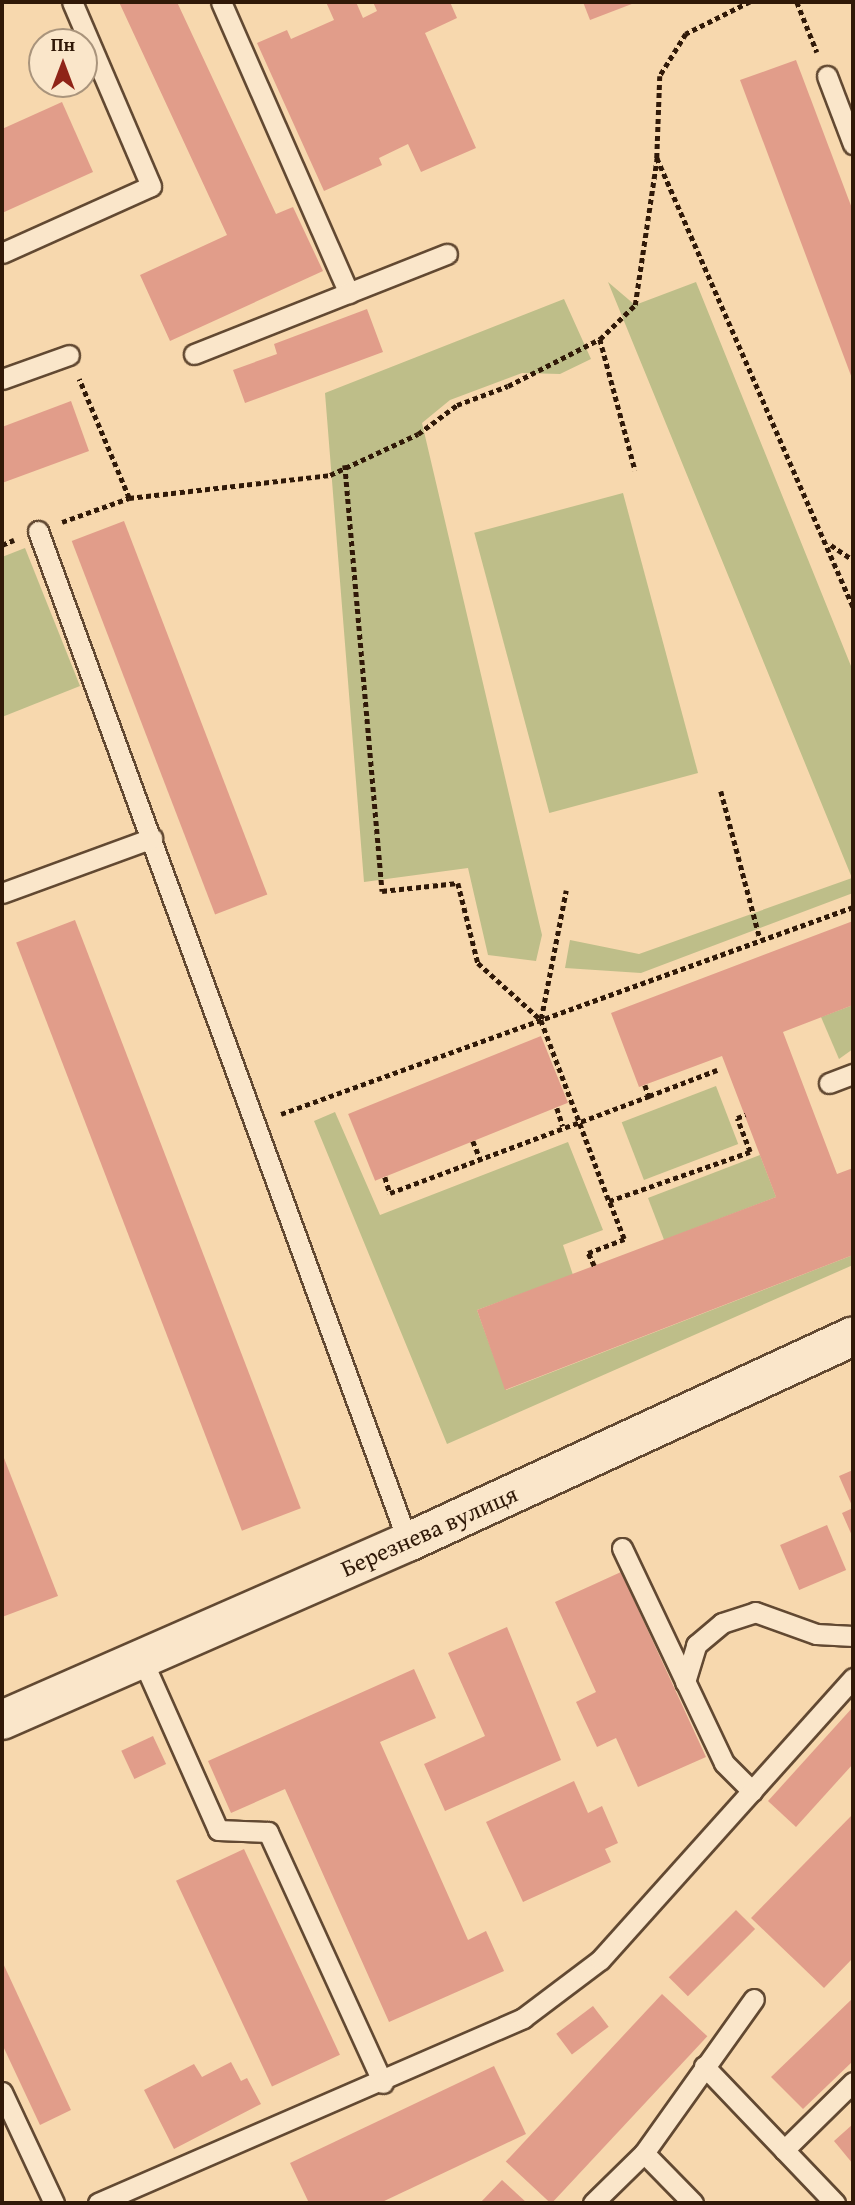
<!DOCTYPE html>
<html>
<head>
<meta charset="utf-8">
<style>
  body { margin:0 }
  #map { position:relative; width:855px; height:2205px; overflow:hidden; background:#f7d8ae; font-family:"Gentium Book Plus",serif }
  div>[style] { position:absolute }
  .green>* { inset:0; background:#bebe89; transform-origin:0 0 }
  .building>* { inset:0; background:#e19d8a; transform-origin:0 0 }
  .path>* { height:4.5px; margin-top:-2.25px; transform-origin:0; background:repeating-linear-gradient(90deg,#301908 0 5px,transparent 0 8.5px) }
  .roads { filter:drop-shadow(2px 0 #624932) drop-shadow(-2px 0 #624932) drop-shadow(0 2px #624932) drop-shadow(0 -2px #624932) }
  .service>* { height:19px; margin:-9.5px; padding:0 9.5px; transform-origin:9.5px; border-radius:9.5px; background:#fae6ca }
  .tertiary>* { height:38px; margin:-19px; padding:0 19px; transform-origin:19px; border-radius:19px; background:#fae6ca }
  span { translate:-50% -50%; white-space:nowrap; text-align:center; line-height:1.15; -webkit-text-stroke:5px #fae6ca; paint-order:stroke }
  .street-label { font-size:24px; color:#301908 }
  .frame { position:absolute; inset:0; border:4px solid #301908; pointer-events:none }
  .north { position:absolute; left:28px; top:28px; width:70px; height:70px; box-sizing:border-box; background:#fae6ca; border:2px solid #a9947c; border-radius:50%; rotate:0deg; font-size:19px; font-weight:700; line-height:28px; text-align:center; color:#301908 }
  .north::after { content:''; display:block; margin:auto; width:24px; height:32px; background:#8f2418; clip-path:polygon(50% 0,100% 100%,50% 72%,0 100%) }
</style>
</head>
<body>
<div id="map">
  <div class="green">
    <div style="clip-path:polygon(608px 282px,635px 305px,696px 282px,853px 671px,853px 893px,641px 973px,565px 968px,570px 940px,639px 954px,852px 878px)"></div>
    <div style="clip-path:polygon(564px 299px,591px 359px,560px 374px,522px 373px,450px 400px,422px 423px,542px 935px,536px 961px,488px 955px,468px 868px,364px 882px,325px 393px)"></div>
    <div style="left:623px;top:493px;width:290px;height:154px;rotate:75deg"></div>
    <div style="clip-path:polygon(25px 548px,80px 686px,2px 717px,2px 557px)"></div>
    <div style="clip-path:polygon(853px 1005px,853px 1049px,839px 1059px,821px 1017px)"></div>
    <div style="left:716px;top:1086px;width:62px;height:101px;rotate:69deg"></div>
    <div style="clip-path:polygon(335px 1112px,380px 1215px,568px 1142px,603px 1230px,563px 1245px,573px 1275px,477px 1310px,506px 1390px,853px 1255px,853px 1265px,447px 1444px,314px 1121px)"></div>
    <div style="left:760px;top:1155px;width:45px;height:120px;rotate:69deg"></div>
  </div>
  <div class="building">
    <div style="clip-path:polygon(119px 2px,177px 2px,276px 214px,293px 207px,323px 271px,170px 341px,140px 275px,227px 235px)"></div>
    <div style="clip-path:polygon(326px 2px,356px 2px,363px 18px,377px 11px,373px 2px,450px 2px,457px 18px,425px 33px,476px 148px,421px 172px,408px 144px,379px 158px,382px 165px,324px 191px,257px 43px,287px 30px,291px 39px,334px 20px)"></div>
    <div style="clip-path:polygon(583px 2px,637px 2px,590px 20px)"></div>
    <div style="clip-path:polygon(796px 60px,853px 211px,853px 381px,740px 80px)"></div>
    <div style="clip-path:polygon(62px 102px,93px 172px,2px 213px,2px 129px)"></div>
    <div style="clip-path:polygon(367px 309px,383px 352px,245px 403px,233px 370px,277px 354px,274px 344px)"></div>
    <div style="clip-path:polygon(71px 401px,89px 451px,2px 483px,2px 427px)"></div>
    <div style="left:124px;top:521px;width:400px;height:56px;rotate:69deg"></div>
    <div style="left:75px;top:920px;width:630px;height:63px;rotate:69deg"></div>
    <div style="clip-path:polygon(853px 921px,853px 1005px,783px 1032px,837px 1174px,853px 1168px,853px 1255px,505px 1390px,477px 1310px,776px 1197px,722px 1056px,639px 1087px,611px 1013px)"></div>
    <div style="left:541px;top:1036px;width:72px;height:208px;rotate:68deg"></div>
    <div style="clip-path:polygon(2px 1453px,58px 1596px,2px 1617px)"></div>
    <div style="clip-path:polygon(853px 1470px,853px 1538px,842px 1513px,853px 1508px,839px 1476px)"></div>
    <div style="left:827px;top:1525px;width:49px;height:51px;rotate:67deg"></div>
    <div style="clip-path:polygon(621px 1572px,706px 1757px,638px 1787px,616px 1738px,597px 1747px,576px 1702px,596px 1692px,555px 1602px)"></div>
    <div style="clip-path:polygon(507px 1627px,561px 1760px,445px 1811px,424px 1764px,485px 1736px,448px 1653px)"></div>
    <div style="clip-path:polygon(414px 1669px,436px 1718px,380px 1742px,468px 1940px,486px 1931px,504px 1971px,389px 2022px,285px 1789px,231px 1813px,208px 1761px)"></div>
    <div style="clip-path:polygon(853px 1707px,853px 1764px,796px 1827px,768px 1801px)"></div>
    <div style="left:153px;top:1736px;width:31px;height:35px;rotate:65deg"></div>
    <div style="clip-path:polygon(574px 1781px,588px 1813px,602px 1806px,618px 1843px,605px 1849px,611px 1862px,523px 1902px,486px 1822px)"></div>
    <div style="clip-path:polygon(853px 1814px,853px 1958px,824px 1988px,751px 1918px)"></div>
    <div style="left:244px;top:1849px;width:227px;height:75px;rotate:65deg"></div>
    <div style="left:736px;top:1910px;width:27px;height:95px;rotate:45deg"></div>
    <div style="clip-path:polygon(2px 1961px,71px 2110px,40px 2125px,2px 2044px)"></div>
    <div style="left:662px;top:1994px;width:62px;height:229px;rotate:43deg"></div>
    <div style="clip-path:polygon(853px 1998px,853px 2061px,803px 2109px,771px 2077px)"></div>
    <div style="left:593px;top:2006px;width:26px;height:46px;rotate:53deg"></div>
    <div style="clip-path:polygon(231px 2062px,241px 2081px,247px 2078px,261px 2104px,174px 2149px,144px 2090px,194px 2064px,202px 2077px)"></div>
    <div style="clip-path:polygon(494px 2066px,526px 2134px,380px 2203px,309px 2203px,290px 2163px)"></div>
    <div style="clip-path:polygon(853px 2124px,853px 2164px,834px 2141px)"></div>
    <div style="clip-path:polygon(502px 2180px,527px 2203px,480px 2203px)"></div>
  </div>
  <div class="path">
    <div style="left:750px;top:2px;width:72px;rotate:153.4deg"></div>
    <div style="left:686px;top:34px;width:49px;rotate:121.8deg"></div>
    <div style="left:660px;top:76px;width:82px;rotate:92.1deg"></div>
    <div style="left:657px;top:158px;width:490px;rotate:66.4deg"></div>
    <div style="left:797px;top:2px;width:54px;rotate:68.2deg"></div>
    <div style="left:600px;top:339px;width:136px;rotate:75deg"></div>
    <div style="left:345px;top:465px;width:428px;rotate:85deg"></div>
    <div style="left:382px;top:891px;width:76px;rotate:-6deg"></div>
    <div style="left:458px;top:883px;width:82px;rotate:76deg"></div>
    <div style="left:478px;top:963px;width:85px;rotate:42.1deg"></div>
    <div style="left:541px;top:1020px;width:193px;rotate:69.4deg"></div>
    <div style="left:609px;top:1201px;width:149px;rotate:-19.2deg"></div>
    <div style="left:750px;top:1152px;width:36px;rotate:-111deg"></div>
    <div style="left:737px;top:1118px;width:9px;rotate:-21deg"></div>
    <div style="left:129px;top:498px;width:202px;rotate:-6.5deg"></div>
    <div style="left:330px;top:475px;width:97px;rotate:-25deg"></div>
    <div style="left:418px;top:434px;width:49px;rotate:-36.6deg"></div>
    <div style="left:457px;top:405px;width:54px;rotate:-20.4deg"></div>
    <div style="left:508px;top:386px;width:103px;rotate:-27.1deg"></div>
    <div style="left:600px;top:339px;width:49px;rotate:-44.2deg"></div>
    <div style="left:635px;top:305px;width:149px;rotate:-81.5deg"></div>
    <div style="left:62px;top:522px;width:71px;rotate:-19.7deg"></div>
    <div style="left:129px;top:498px;width:129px;rotate:-112.8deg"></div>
    <div style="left:2px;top:545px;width:13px;rotate:-23deg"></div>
    <div style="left:831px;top:545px;width:27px;rotate:34deg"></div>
    <div style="left:721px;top:791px;width:153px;rotate:75.2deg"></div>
    <div style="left:541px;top:1019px;width:131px;rotate:-79deg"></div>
    <div style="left:645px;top:1085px;width:12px;rotate:70deg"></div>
    <div style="left:649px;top:1096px;width:73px;rotate:-20.9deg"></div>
    <div style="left:557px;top:1108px;width:19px;rotate:72deg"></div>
    <div style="left:281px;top:1114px;width:608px;rotate:-19.89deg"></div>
    <div style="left:473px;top:1141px;width:18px;rotate:68deg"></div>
    <div style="left:385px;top:1177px;width:17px;rotate:73deg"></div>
    <div style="left:390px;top:1193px;width:277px;rotate:-20.5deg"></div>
    <div style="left:594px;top:1266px;width:14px;rotate:-115deg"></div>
    <div style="left:588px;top:1253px;width:39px;rotate:-21deg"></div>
    <div style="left:624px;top:1239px;width:41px;rotate:-111.5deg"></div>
  </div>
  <div class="roads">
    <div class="service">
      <div style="left:221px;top:2px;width:318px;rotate:66.3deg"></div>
      <div style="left:827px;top:76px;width:73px;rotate:69.1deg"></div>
      <div style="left:2px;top:253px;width:163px;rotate:-24.2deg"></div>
      <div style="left:151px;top:186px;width:200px;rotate:-113.2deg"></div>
      <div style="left:194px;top:354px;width:272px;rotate:-21.6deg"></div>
      <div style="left:2px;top:379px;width:71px;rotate:-19.7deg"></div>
      <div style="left:38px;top:531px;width:1077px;rotate:69.9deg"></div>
      <div style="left:2px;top:893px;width:160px;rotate:-20.1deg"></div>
      <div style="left:829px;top:1083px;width:26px;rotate:-21deg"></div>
      <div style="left:622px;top:1548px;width:238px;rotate:64.6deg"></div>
      <div style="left:724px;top:1763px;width:40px;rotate:45deg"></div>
      <div style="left:142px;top:1659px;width:187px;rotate:66deg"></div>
      <div style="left:218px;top:1830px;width:50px;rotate:2.3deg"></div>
      <div style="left:268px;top:1832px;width:276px;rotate:65.4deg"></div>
      <div style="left:685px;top:1682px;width:39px;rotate:-73deg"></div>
      <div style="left:696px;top:1645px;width:34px;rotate:-40deg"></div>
      <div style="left:722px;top:1623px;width:35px;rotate:-18deg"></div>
      <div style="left:755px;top:1612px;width:65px;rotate:19.8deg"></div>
      <div style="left:816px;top:1634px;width:37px;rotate:3deg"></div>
      <div style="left:704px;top:2066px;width:190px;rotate:46.3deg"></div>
      <div style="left:2px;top:2092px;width:123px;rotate:64.9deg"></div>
      <div style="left:784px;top:2150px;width:97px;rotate:-44.6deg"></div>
      <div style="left:644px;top:2153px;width:70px;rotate:45.6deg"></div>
      <div style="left:98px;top:2203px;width:464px;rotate:-23.5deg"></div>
      <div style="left:523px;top:2018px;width:96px;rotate:-37deg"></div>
      <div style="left:600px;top:1960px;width:379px;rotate:-48.1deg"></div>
      <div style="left:593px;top:2203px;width:71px;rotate:-44.4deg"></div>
      <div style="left:644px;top:2153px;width:189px;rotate:-54.5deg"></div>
    </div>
    <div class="tertiary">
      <div style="left:2px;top:1720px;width:443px;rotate:-23.7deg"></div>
      <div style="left:408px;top:1542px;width:490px;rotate:-24.8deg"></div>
    </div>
  </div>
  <div class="street-label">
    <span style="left:429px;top:1531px;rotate:-24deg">Березнева вулиця</span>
  </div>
  <div class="frame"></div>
  <div class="north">Пн</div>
</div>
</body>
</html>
